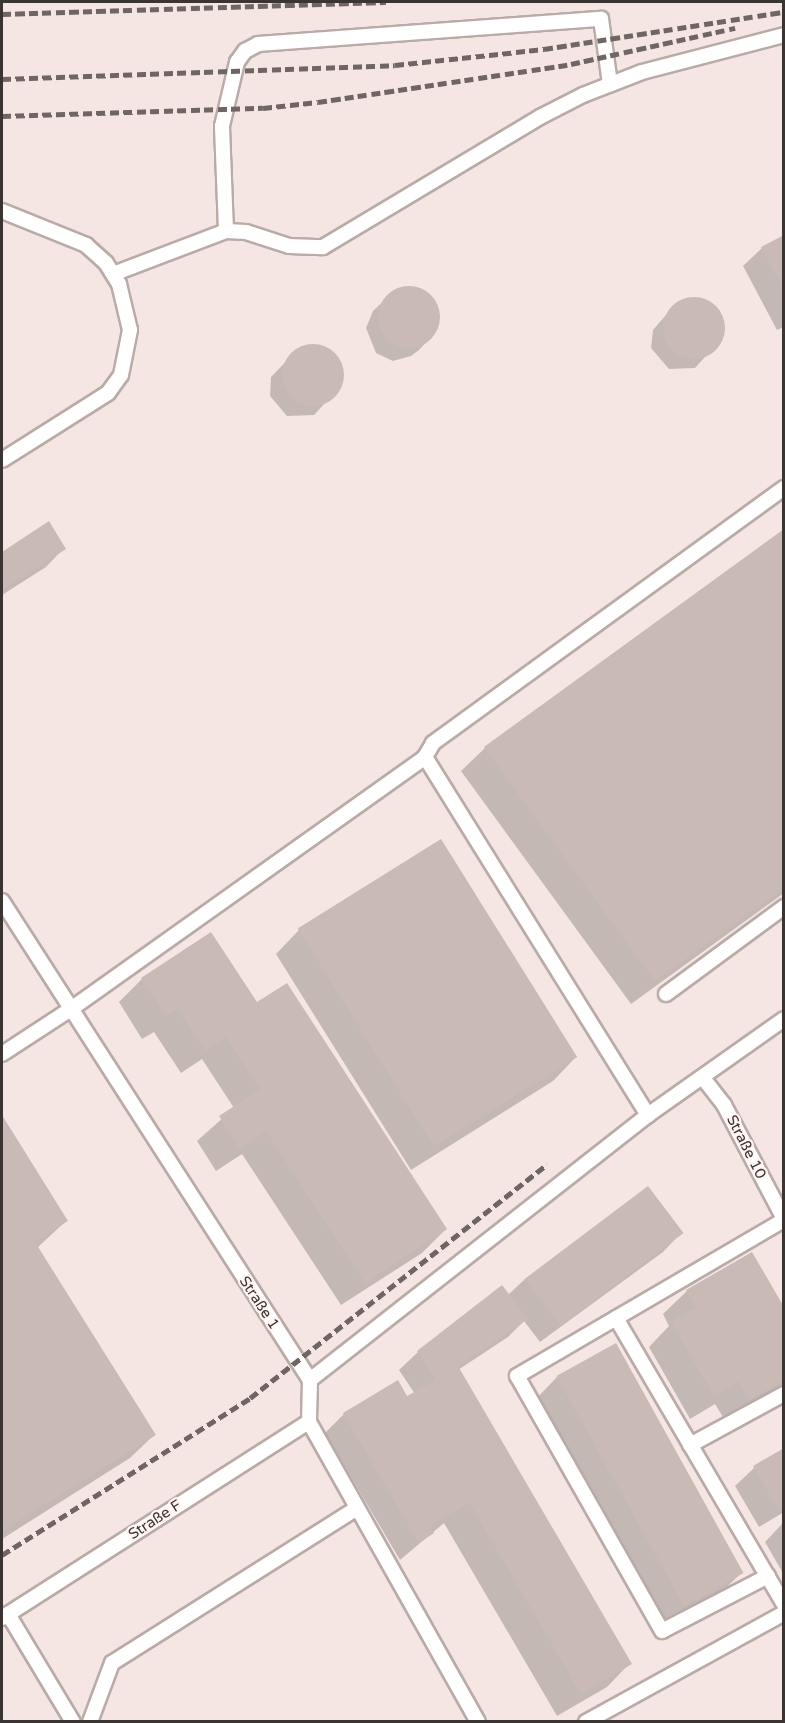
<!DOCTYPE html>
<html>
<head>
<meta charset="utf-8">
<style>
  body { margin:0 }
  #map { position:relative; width:785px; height:1723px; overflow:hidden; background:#f6e6e3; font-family:"Varela Round",sans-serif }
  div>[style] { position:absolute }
  .shadow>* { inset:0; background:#0003 }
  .building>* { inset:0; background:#c9bab6; transform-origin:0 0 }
  .round { border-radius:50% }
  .roads { filter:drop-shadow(2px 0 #b9aba7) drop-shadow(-2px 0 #b9aba7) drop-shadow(0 2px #b9aba7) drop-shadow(0 -2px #b9aba7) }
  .lane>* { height:14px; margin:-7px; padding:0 7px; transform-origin:7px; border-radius:7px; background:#fff }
  .rail>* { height:4.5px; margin-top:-2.25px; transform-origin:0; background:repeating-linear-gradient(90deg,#6f6664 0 9px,transparent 0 13.5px) }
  span { translate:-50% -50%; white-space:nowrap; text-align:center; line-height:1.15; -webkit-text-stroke:4.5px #fff5f3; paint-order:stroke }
  .street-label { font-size:15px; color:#3a3432 }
  .frame { position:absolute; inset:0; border:3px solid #3a3432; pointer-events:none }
</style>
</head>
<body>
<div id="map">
  <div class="shadow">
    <div style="clip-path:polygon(784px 236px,784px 327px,777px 330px,743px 266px,762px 248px)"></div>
    <div style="clip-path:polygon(415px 287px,432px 298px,439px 317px,432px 336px,419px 350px,411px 356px,393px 361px,376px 353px,366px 328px,373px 311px,394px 291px)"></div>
    <div style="clip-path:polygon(689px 299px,709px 302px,722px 318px,722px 338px,695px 368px,669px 369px,651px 348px,653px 330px,671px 309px)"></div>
    <div style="clip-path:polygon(307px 345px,328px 349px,341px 365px,341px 386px,314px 415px,287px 416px,270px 396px,271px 377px,298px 349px)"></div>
    <div style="clip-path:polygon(48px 524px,64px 548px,46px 567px,2px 595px,2px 554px)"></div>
    <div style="clip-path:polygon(784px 530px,784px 893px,631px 1004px,461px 771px,485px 748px)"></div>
    <div style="clip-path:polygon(299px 930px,576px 1057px,553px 1081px,411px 1170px,276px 954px)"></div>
    <div style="clip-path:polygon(142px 979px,257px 1004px,446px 1229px,422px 1253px,341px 1305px,242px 1154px,216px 1171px,197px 1141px,234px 1108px,202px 1059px,181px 1073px,154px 1032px,142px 1039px,119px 1002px)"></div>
    <div style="clip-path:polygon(2px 1117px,66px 1221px,37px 1248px,154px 1435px,130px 1458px,2px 1539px)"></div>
    <div style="clip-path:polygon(681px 1233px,663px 1252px,540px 1342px,524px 1321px,508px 1337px,458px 1370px,630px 1663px,607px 1687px,557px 1716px,444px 1523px,400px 1560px,325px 1433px,344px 1414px,398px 1382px,407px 1399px,415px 1394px,399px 1370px,418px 1352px,508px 1295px,525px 1279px)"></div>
    <div style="clip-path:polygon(687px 1291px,784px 1310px,784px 1389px,726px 1422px,715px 1404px,690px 1419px,649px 1347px,669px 1326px,663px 1314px)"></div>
    <div style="clip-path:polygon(557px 1377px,741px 1573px,717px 1597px,659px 1629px,534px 1401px)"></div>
    <div style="clip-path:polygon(784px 1450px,784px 1512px,759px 1527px,735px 1486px,754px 1468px)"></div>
    <div style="clip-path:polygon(783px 1523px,784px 1523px,784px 1575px,765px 1542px)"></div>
  </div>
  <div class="building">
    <div style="clip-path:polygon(784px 235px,784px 289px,761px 247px)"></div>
    <div class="round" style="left:378px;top:286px;width:62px;height:62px"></div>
    <div class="round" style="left:663px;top:297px;width:62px;height:62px"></div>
    <div class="round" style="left:282px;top:344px;width:62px;height:62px"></div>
    <div style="clip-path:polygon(49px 521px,66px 549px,2px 590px,2px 552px)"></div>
    <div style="clip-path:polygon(784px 529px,784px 888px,655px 981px,484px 747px)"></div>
    <div style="left:441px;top:839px;width:257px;height:169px;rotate:58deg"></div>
    <div style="clip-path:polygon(211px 932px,257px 1002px,287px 983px,447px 1229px,365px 1283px,266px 1131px,240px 1149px,219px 1116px,260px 1089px,226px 1037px,205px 1051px,178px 1009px,166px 1016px,141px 978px)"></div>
    <div style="clip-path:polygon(2px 1115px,68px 1221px,35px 1242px,156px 1435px,2px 1531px)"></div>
    <div style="left:648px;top:1186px;width:59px;height:154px;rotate:53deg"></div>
    <div style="clip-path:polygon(752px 1252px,784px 1307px,784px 1380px,750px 1400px,739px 1381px,714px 1396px,671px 1322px,696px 1308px,686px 1290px)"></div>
    <div style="clip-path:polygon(502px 1285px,528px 1319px,458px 1366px,632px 1664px,581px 1694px,469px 1502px,430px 1526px,434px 1533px,419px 1543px,343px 1413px,398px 1380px,407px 1396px,436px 1380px,417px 1351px)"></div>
    <div style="left:616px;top:1343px;width:263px;height:68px;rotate:61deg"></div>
    <div style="clip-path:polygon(784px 1448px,784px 1506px,778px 1509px,753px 1466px)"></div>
  </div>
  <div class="roads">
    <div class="lane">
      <div style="left:2px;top:211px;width:91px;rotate:22deg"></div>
      <div style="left:86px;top:245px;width:27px;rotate:42deg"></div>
      <div style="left:106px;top:263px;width:25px;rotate:58deg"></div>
      <div style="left:119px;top:284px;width:47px;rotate:76.6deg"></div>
      <div style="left:130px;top:330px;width:46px;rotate:101.3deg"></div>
      <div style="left:121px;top:375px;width:22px;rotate:126deg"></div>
      <div style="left:108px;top:393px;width:125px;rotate:147.7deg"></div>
      <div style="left:226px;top:231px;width:105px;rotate:-92.2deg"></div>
      <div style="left:222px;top:126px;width:66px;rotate:-76.8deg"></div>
      <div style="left:237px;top:62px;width:14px;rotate:-54deg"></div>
      <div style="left:245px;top:51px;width:15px;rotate:-28deg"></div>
      <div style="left:258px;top:44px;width:344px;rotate:-4.2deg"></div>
      <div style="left:601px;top:19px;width:66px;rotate:82.1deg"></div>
      <div style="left:113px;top:274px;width:121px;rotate:-20.8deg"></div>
      <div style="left:226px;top:231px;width:20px;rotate:3deg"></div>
      <div style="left:246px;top:232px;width:45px;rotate:18deg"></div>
      <div style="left:289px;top:246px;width:34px;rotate:2deg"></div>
      <div style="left:323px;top:247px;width:253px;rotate:-30.9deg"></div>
      <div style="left:540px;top:117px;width:48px;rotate:-27.1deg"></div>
      <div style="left:583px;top:95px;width:63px;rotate:-21.3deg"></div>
      <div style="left:642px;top:72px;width:147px;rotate:-14.6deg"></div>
      <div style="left:425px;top:757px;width:422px;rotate:58.1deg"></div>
      <div style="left:2px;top:901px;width:569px;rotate:57.26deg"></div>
      <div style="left:310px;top:1380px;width:42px;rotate:91.4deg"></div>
      <div style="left:309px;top:1422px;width:344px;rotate:60.6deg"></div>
      <div style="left:666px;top:994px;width:147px;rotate:-36.4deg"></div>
      <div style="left:2px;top:1054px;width:82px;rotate:-33.1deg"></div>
      <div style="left:71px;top:1009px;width:435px;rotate:-35.4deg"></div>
      <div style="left:425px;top:757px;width:16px;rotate:-60deg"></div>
      <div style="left:433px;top:743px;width:434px;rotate:-36deg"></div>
      <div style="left:703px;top:1078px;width:34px;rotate:52deg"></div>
      <div style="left:724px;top:1105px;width:129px;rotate:62.2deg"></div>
      <div style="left:616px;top:1318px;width:332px;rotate:59.6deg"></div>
      <div style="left:310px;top:1380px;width:429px;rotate:-38.1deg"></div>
      <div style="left:648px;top:1115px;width:166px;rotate:-35.2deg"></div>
      <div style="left:690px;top:1445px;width:107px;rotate:-28.5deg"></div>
      <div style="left:768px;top:1576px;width:119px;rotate:152.6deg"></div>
      <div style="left:662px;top:1631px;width:293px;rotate:-119.6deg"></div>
      <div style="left:517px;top:1376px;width:309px;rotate:-30.3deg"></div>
      <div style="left:8px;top:1614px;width:126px;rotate:59deg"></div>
      <div style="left:2px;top:1618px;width:364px;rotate:-32.6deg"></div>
      <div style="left:90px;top:1722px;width:63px;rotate:-69.6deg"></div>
      <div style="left:112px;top:1663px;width:290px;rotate:-32.3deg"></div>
      <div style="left:586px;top:1722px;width:226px;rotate:-28.8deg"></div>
    </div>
  </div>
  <div class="rail">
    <div style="left:2px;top:14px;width:384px;rotate:-1.8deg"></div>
    <div style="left:2px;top:79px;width:393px;rotate:-2deg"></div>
    <div style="left:395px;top:65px;width:150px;rotate:-6.1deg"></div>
    <div style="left:544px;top:49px;width:243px;rotate:-8.8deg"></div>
    <div style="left:2px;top:116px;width:261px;rotate:-1.8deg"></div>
    <div style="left:263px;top:108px;width:55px;rotate:-6.2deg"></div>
    <div style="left:318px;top:102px;width:256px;rotate:-8.5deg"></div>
    <div style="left:571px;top:64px;width:168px;rotate:-12.4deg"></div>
    <div style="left:2px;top:1555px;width:294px;rotate:-32.3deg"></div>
    <div style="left:250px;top:1398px;width:378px;rotate:-38.2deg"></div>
  </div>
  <div class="street-label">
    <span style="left:746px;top:1147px;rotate:63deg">Straße 10</span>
    <span style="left:259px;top:1303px;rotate:57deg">Straße 1</span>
    <span style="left:155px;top:1520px;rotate:-33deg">Straße F</span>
  </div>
  <div class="frame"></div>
</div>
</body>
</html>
